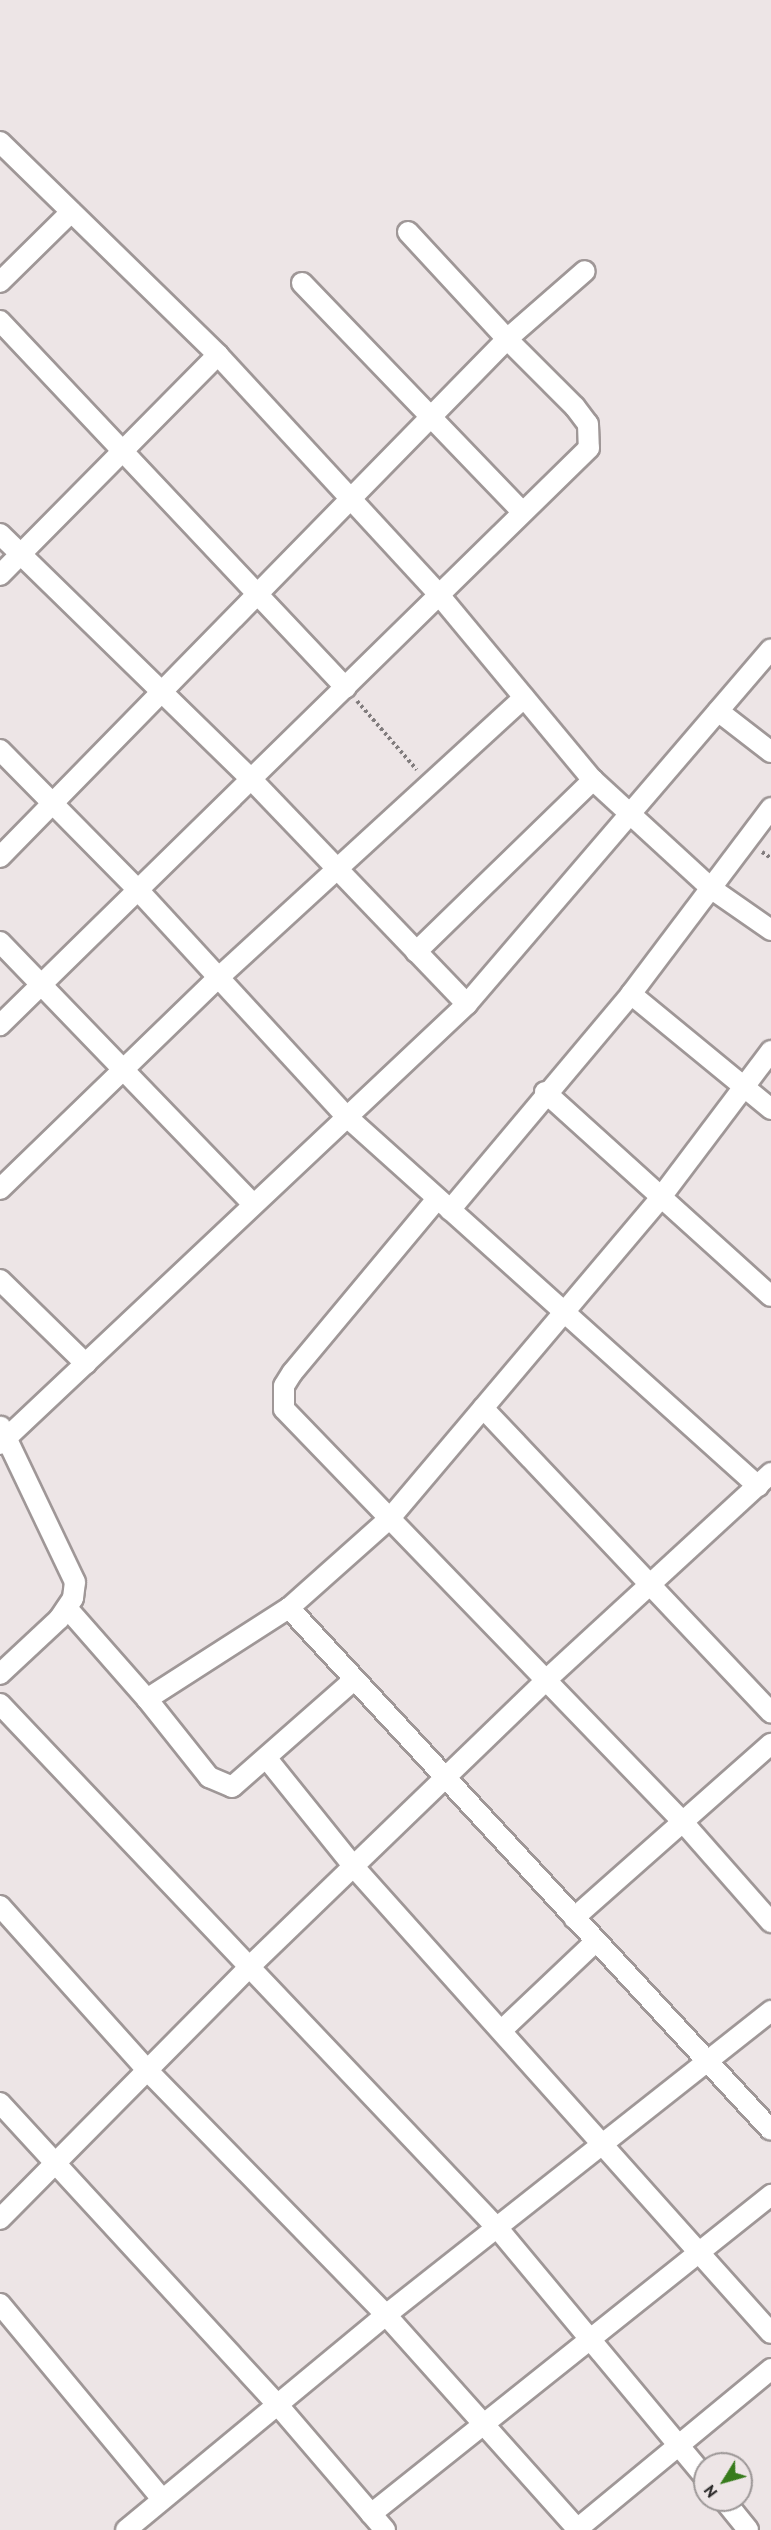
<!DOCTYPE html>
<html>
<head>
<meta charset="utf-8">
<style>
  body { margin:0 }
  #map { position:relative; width:771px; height:2530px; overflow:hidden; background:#ede5e6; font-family:"PT Sans",sans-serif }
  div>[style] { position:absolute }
  .path>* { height:4px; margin-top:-2px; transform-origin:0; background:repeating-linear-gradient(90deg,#817c7d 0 3px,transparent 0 6px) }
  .roads { filter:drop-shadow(2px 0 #9f9797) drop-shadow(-2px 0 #9f9797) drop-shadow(0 2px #9f9797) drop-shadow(0 -2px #9f9797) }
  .minor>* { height:20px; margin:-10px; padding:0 10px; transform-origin:10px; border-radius:10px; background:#fff }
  span { translate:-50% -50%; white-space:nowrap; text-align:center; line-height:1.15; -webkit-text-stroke:4.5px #ede5e6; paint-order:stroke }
  .north { position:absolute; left:693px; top:2452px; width:60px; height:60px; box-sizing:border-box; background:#ede5e6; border:2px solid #9d9898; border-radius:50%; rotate:233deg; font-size:16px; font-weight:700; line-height:24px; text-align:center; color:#262424 }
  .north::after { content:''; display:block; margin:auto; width:21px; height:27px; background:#377b1c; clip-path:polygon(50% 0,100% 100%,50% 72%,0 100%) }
</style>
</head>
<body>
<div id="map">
  <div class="path">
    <div style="left:357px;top:701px;width:91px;rotate:49deg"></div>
    <div style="left:762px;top:852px;width:11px;rotate:34deg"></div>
  </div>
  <div class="roads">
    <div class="minor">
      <div style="left:0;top:142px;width:305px;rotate:44.3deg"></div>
      <div style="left:218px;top:355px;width:328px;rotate:47.3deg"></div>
      <div style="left:440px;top:596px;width:239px;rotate:50.3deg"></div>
      <div style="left:593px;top:780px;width:161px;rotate:42.5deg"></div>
      <div style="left:712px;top:889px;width:72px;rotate:34.8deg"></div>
      <div style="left:408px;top:232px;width:146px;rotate:47.2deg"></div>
      <div style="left:507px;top:339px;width:103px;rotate:-41.1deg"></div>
      <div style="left:0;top:282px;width:100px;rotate:-44.6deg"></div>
      <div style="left:302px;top:283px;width:318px;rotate:46.1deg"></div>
      <div style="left:0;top:321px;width:504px;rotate:46.69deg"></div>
      <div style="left:0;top:534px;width:354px;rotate:44.3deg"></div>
      <div style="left:253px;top:781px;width:309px;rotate:46.2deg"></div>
      <div style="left:0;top:575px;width:310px;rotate:-45.3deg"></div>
      <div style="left:718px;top:711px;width:67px;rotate:37.7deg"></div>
      <div style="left:0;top:750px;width:197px;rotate:45.4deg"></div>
      <div style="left:138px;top:890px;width:307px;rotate:47.4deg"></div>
      <div style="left:346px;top:1116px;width:554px;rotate:41.93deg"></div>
      <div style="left:0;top:857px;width:725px;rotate:-45.61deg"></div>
      <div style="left:507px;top:339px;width:96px;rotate:45deg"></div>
      <div style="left:575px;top:407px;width:21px;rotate:53deg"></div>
      <div style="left:588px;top:424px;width:24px;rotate:88deg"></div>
      <div style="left:589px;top:448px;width:825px;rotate:135.59deg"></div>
      <div style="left:0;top:942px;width:361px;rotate:46deg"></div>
      <div style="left:416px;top:952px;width:247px;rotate:-44.2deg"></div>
      <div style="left:631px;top:994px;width:181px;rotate:39.4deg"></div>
      <div style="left:545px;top:1092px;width:304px;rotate:42.1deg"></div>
      <div style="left:0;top:1189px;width:303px;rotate:-44.1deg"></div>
      <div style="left:218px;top:978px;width:415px;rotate:-42.5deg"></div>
      <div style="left:437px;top:1199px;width:226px;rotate:129.8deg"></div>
      <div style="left:292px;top:1373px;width:15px;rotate:122deg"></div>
      <div style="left:284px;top:1386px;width:23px;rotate:90deg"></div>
      <div style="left:284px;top:1409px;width:573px;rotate:45.99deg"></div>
      <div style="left:682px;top:1821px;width:135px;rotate:48.6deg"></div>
      <div style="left:450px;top:1210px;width:282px;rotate:-50deg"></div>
      <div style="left:631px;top:994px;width:233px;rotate:-53deg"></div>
      <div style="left:0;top:1280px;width:120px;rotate:44.3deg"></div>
      <div style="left:483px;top:1408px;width:419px;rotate:46.6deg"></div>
      <div style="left:0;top:1444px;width:642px;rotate:-43.29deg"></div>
      <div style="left:467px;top:1004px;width:467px;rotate:-49.4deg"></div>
      <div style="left:67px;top:1608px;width:121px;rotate:48.7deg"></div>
      <div style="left:147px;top:1699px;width:169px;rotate:-32.7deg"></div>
      <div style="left:289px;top:1608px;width:137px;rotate:-41.7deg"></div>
      <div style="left:391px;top:1517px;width:419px;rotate:-49.8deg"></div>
      <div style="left:661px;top:1197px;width:183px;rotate:-53deg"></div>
      <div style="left:289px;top:1608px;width:710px;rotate:47.28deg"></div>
      <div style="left:0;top:1674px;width:81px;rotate:-43deg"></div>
      <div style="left:59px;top:1619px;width:25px;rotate:-56deg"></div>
      <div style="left:73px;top:1598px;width:16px;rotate:-83deg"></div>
      <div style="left:75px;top:1582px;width:172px;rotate:-115.5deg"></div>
      <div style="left:147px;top:1699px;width:100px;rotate:51.5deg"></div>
      <div style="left:209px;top:1777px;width:25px;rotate:23deg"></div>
      <div style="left:232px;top:1787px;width:162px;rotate:-41.3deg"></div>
      <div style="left:0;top:1704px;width:726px;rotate:46.51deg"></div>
      <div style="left:500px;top:2231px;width:320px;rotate:50.2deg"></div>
      <div style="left:268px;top:1760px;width:137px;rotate:51.2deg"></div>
      <div style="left:354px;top:1867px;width:625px;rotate:48.18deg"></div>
      <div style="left:0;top:1906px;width:220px;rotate:48.1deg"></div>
      <div style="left:147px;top:2070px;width:342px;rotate:45.7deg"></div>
      <div style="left:386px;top:2315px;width:288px;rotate:48.2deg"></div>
      <div style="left:574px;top:1918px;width:263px;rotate:-41.5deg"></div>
      <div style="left:502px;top:2030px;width:129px;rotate:-43.4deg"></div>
      <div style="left:0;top:2103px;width:409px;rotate:47.4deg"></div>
      <div style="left:277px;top:2404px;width:166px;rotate:49.4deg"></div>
      <div style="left:0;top:2219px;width:351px;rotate:-45.3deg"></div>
      <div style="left:247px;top:1969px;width:416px;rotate:-44deg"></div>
      <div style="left:546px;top:1680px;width:306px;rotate:-42.6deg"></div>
      <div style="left:0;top:2304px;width:254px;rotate:50.3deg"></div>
      <div style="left:724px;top:2500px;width:38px;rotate:51deg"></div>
      <div style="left:371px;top:2514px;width:512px;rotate:-38.57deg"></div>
      <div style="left:126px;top:2530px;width:337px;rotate:-39.6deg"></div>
      <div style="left:386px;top:2315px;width:491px;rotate:-38.3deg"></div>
      <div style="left:576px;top:2530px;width:253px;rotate:-39.5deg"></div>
    </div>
  </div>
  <div class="north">N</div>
</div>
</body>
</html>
